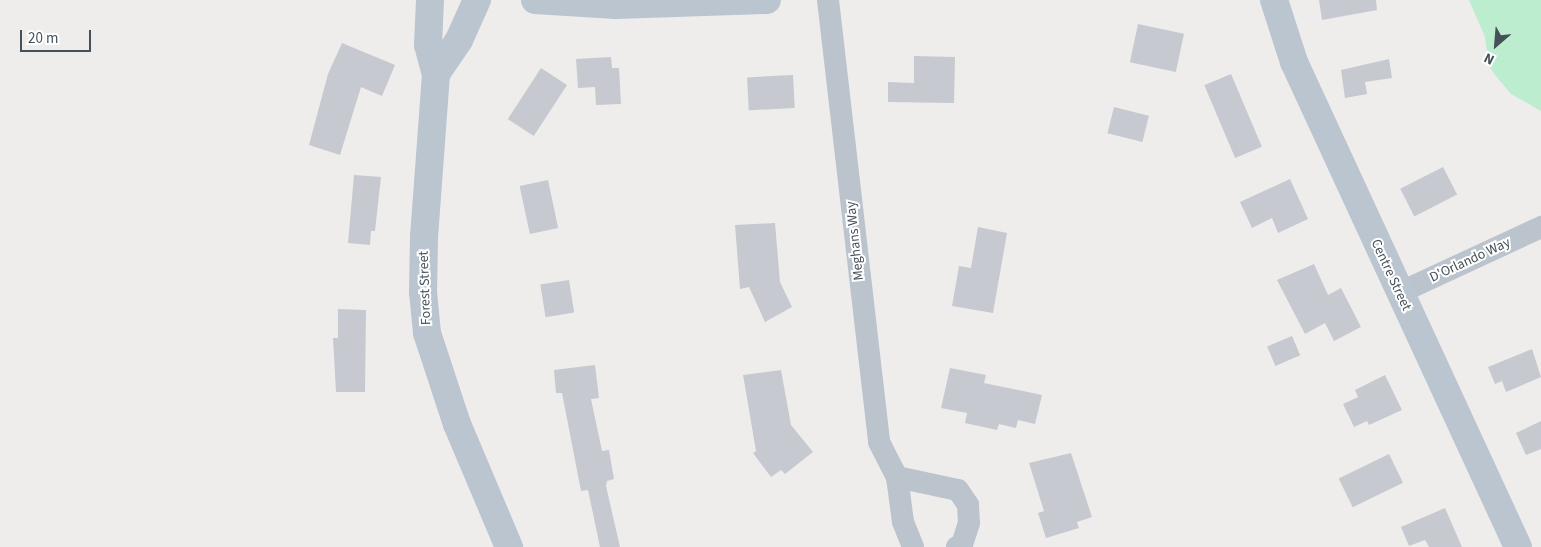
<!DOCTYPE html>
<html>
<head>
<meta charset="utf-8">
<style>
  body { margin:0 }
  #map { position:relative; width:1541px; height:547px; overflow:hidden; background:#efecec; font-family:"Source Sans 3",sans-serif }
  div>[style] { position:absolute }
  .green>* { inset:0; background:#bbedce }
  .building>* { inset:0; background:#c6c9cf; transform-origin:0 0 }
  .street>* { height:22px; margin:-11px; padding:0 11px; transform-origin:11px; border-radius:11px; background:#bbc4cc }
  .secondary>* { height:28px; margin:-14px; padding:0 14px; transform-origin:14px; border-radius:14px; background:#bac5d0 }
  span { translate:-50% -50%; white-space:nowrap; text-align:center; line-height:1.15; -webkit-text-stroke:4px #fff; paint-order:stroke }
  .street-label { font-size:14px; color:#455059 }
  .north { position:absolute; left:1471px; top:20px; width:50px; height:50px; -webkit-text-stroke:4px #fff; paint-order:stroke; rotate:207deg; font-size:14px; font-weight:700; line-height:20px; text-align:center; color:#455059 }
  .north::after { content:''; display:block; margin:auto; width:18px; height:22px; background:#455059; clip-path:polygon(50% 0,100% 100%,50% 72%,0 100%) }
  .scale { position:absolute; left:20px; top:30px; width:71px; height:22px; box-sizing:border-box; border:2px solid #455059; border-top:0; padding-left:6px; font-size:15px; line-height:18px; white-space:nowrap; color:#455059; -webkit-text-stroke:4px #fff; paint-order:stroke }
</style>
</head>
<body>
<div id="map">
  <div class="green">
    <div style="clip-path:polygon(1469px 0,1541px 0,1541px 111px,1511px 94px,1495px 75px,1489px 66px,1485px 37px)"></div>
  </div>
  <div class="building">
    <div style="clip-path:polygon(1319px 0,1376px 0,1377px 10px,1322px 20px)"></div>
    <div style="left:1138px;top:24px;width:47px;height:39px;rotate:12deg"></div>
    <div style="clip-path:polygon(342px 43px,395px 65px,382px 96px,361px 87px,340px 155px,309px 145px,328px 74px)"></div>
    <div style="clip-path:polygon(914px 56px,955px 57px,954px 103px,888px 102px,888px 82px,914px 83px)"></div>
    <div style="clip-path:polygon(611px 57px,612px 68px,619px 68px,621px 104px,596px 105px,595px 87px,578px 88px,576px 59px)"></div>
    <div style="clip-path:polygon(1389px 59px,1392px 78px,1365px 82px,1367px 94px,1345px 98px,1341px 70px)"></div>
    <div style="left:541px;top:68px;width:31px;height:61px;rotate:33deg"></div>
    <div style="left:1231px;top:74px;width:79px;height:29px;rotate:67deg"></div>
    <div style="left:793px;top:75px;width:33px;height:46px;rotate:87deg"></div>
    <div style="left:1114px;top:107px;width:36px;height:27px;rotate:14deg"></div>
    <div style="left:1443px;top:167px;width:31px;height:48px;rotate:63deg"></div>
    <div style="clip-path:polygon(354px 175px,381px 177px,375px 231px,371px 231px,370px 245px,348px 243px)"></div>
    <div style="clip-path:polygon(1290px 179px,1308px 219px,1278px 233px,1272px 218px,1252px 228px,1240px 202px)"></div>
    <div style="left:548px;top:180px;width:49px;height:29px;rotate:78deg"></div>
    <div style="clip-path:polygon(775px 223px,780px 282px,792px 307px,765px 322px,749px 287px,740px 289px,735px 225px)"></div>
    <div style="clip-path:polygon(978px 227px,1007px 233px,993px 313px,952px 306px,959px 266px,971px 268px)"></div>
    <div style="clip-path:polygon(1314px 264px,1328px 295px,1341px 288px,1361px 327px,1334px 341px,1325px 323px,1305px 334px,1277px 280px)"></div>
    <div style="left:569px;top:280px;width:33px;height:29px;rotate:81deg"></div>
    <div style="clip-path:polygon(338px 309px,366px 310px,365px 392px,336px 392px,333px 338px,338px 338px)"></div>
    <div style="left:1292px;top:336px;width:21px;height:27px;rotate:67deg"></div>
    <div style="clip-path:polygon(1532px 349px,1541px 377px,1506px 392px,1502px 381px,1495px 384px,1488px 367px)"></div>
    <div style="clip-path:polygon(595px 365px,599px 398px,591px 399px,602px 451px,609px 450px,614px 479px,607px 481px,606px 486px,620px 547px,600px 547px,588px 490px,581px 491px,562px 393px,556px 393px,554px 370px)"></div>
    <div style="clip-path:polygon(950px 368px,986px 375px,984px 383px,1042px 395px,1035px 424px,1018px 420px,1016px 428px,999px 424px,997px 430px,965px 423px,967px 413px,941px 408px)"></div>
    <div style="clip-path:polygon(781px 370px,791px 425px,813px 452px,785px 474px,781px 470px,771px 477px,753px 453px,756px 451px,743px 375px)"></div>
    <div style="clip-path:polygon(1385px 375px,1402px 410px,1369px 425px,1367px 421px,1354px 427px,1343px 404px,1358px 397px,1355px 390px)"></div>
    <div style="clip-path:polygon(1541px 421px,1541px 449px,1526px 455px,1516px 433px)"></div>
    <div style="clip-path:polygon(1071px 453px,1092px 517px,1077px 522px,1079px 528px,1046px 538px,1038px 513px,1044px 511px,1029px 463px)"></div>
    <div style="left:1389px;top:454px;width:32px;height:56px;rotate:64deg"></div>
    <div style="clip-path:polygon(1445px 508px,1462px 547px,1429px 547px,1425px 540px,1409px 546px,1401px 527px)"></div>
  </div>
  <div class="street">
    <div style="left:828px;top:0;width:445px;rotate:83.4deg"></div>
    <div style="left:879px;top:442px;width:39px;rotate:63deg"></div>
    <div style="left:897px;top:477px;width:45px;rotate:82.4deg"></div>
    <div style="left:903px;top:522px;width:27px;rotate:68deg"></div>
    <div style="left:1399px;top:293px;width:157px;rotate:-24.9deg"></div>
    <div style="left:897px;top:477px;width:62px;rotate:12deg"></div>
    <div style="left:958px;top:490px;width:18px;rotate:56deg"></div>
    <div style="left:968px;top:505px;width:18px;rotate:87deg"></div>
    <div style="left:969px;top:523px;width:22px;rotate:108deg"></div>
    <div style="left:962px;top:544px;width:6px;rotate:149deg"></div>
  </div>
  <div class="secondary">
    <div style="left:430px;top:0;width:45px;rotate:92.5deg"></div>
    <div style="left:428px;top:45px;width:30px;rotate:75deg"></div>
    <div style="left:436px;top:74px;width:162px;rotate:94.2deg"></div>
    <div style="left:424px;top:236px;width:56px;rotate:91deg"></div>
    <div style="left:423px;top:292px;width:41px;rotate:84.4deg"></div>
    <div style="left:427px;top:333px;width:96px;rotate:71.8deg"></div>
    <div style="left:457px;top:424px;width:134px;rotate:67.1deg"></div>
    <div style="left:535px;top:0;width:81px;rotate:3.5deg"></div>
    <div style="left:616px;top:5px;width:151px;rotate:-1.9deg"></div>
    <div style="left:1274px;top:0;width:65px;rotate:72.1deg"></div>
    <div style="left:1294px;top:62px;width:534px;rotate:65.21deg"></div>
    <div style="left:436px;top:74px;width:41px;rotate:-55.9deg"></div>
    <div style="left:459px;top:40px;width:44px;rotate:-65.8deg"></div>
  </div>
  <div class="street-label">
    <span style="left:855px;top:241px;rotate:-96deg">Meghans Way</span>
    <span style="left:1470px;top:260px;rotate:-25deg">D'Orlando Way</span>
    <span style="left:1391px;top:275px;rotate:65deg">Centre Street</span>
    <span style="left:425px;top:288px;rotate:-92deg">Forest Street</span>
  </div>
  <div class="north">N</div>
  <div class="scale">20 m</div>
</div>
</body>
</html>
